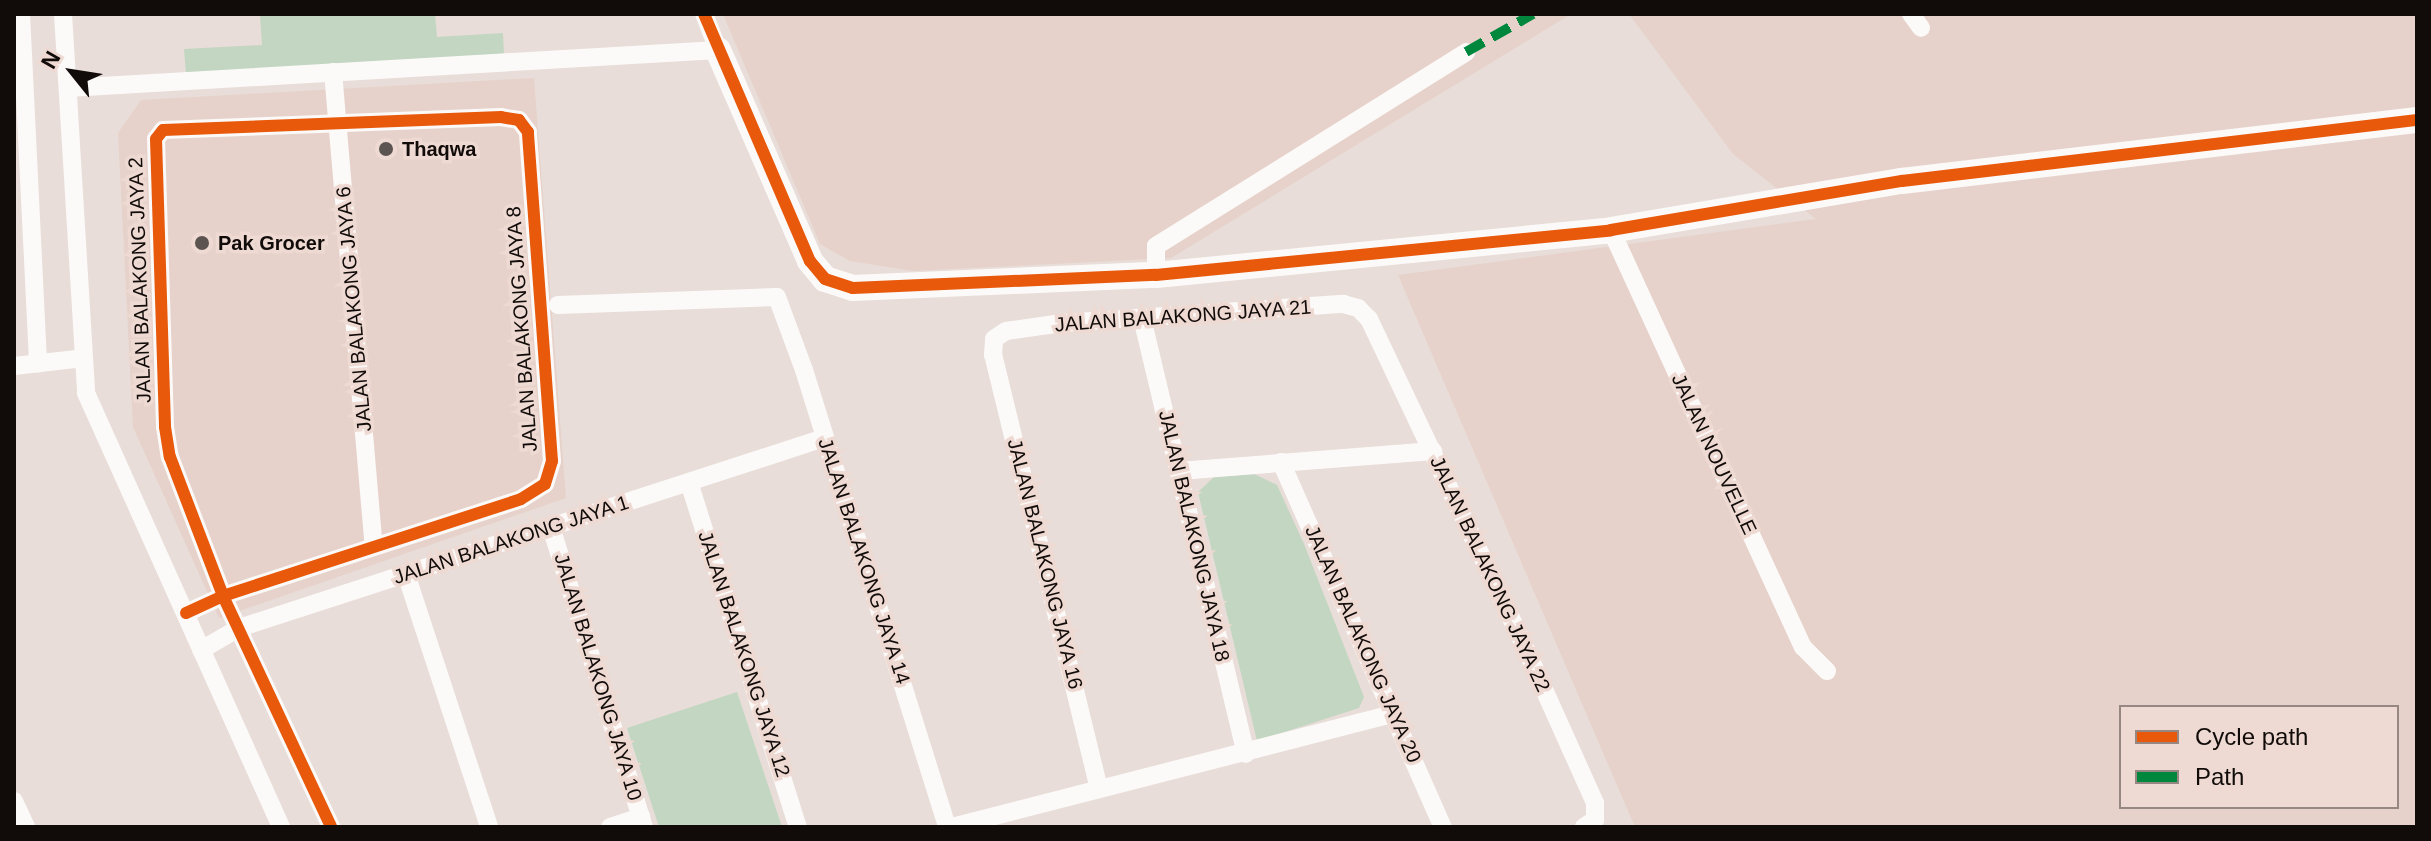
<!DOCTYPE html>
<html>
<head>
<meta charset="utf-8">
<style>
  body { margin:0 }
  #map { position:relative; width:2431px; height:841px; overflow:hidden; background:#e8ddd8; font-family:Arial,sans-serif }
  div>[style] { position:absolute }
  .built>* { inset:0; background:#e6d2ca }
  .green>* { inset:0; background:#c2d6c1 }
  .street>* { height:18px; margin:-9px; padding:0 9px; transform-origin:9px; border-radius:9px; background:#fcfaf9 }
  .secondary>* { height:26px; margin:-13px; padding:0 13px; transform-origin:13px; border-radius:13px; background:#fcfaf9 }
  .quiet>* { height:10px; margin-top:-5px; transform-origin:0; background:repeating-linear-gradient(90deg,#00873e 0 20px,transparent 0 30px) }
  .cycleway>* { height:12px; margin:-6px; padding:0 6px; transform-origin:6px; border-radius:6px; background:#e8590c }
  .dots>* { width:22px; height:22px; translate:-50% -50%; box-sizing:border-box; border:4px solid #eedad2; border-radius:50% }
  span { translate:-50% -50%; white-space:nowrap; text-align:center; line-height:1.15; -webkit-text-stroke:7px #eedad2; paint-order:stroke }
  .poi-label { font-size:20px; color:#110b09; font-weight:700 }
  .left { translate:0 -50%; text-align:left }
  .street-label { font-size:20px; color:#110b09 }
  .frame { position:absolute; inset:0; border:16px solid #110b09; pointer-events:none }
  .legend { position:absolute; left:2119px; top:705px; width:280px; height:104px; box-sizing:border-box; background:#eedad2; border:2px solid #968782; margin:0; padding:10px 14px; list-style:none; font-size:24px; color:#110b09 }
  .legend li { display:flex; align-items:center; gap:16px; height:40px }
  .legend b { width:40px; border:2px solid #968782 }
  .north { position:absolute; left:32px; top:32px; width:80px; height:80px; -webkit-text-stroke:6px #eedad2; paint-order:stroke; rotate:300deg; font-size:22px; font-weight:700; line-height:32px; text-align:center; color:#110b09 }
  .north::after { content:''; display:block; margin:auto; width:28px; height:36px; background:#110b09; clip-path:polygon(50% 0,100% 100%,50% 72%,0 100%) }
</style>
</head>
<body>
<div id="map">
  <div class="built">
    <div style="clip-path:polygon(723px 14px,1571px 14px,1171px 258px,913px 271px,850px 261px,820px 244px)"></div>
    <div style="clip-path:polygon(evenodd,1629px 14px,2417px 14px,2417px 827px,1635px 827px,1398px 275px,1816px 219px,1733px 154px,1629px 14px,2121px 707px,2397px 707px,2397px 807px,2121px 807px,2121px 707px)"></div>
    <div style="clip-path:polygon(534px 78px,566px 498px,219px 618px,133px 427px,118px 133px,141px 100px)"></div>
  </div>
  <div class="green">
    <div style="clip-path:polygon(260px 14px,435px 14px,437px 37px,503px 33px,504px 56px,186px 74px,184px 49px,262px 45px)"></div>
    <div style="clip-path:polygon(1254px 474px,1277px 485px,1304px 544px,1364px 697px,1359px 708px,1257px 741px,1198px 492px,1214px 477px)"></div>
    <div style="clip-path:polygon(737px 692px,782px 827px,659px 827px,627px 728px)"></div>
  </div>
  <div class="street">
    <div style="left:21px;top:14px;width:350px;rotate:87.2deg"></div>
    <div style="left:63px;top:14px;width:380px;rotate:86.5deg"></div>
    <div style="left:86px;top:393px;width:476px;rotate:65.8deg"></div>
    <div style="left:1911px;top:14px;width:17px;rotate:54deg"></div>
    <div style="left:333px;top:72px;width:476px;rotate:85.1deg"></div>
    <div style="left:68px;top:88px;width:651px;rotate:-3.35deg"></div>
    <div style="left:718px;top:50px;width:39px;rotate:-111deg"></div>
    <div style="left:1611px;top:230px;width:459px;rotate:65.3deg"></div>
    <div style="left:1803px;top:647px;width:34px;rotate:45deg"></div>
    <div style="left:1156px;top:275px;width:29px;rotate:-90deg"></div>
    <div style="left:1156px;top:246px;width:366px;rotate:-32deg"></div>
    <div style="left:558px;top:305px;width:219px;rotate:-2.1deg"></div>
    <div style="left:777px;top:297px;width:78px;rotate:69.7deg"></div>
    <div style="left:804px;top:370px;width:479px;rotate:72.6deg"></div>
    <div style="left:1142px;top:318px;width:448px;rotate:76.6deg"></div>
    <div style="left:14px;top:366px;width:70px;rotate:-6.5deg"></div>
    <div style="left:1281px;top:462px;width:399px;rotate:66.1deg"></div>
    <div style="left:1179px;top:471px;width:255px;rotate:-4.5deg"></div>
    <div style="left:689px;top:482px;width:362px;rotate:72.5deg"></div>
    <div style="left:551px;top:527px;width:314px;rotate:72.8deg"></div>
    <div style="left:406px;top:574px;width:266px;rotate:71.8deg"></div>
    <div style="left:186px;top:613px;width:41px;rotate:-24.7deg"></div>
    <div style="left:223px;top:596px;width:313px;rotate:-18deg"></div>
    <div style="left:521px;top:499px;width:28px;rotate:-32deg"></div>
    <div style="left:545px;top:484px;width:24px;rotate:-73deg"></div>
    <div style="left:552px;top:461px;width:330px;rotate:-94.2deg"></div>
    <div style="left:528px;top:132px;width:15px;rotate:-127deg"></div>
    <div style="left:519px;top:120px;width:18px;rotate:-171deg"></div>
    <div style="left:501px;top:117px;width:338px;rotate:177.8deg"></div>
    <div style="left:163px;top:130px;width:11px;rotate:128deg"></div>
    <div style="left:156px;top:139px;width:288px;rotate:88.2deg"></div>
    <div style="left:165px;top:427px;width:30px;rotate:81deg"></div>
    <div style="left:170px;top:457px;width:149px;rotate:69.1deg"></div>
    <div style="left:223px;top:596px;width:255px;rotate:64.9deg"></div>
    <div style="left:201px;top:650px;width:44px;rotate:-30.1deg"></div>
    <div style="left:239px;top:628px;width:615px;rotate:-17.99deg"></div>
    <div style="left:1099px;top:789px;width:447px;rotate:-103.7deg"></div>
    <div style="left:993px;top:355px;width:16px;rotate:-86deg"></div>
    <div style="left:994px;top:339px;width:14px;rotate:-34deg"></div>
    <div style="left:1006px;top:331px;width:57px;rotate:-8.1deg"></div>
    <div style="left:1062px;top:323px;width:282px;rotate:-3.9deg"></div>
    <div style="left:1343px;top:304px;width:16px;rotate:15deg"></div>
    <div style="left:1358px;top:308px;width:16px;rotate:45deg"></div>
    <div style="left:1369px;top:319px;width:373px;rotate:64.6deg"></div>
    <div style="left:1529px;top:656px;width:161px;rotate:65.8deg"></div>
    <div style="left:1595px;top:803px;width:17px;rotate:90deg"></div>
    <div style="left:1595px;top:820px;width:13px;rotate:148deg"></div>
    <div style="left:14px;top:801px;width:29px;rotate:65deg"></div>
    <div style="left:610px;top:827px;width:33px;rotate:-18deg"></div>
    <div style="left:952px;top:827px;width:457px;rotate:-14.4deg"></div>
  </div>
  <div class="secondary">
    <div style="left:718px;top:50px;width:230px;rotate:66.4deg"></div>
    <div style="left:810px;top:261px;width:23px;rotate:50deg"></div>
    <div style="left:825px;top:279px;width:29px;rotate:18deg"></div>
    <div style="left:853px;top:288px;width:303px;rotate:-2.5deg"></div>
    <div style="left:1156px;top:275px;width:457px;rotate:-5.6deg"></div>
    <div style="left:1611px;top:230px;width:295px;rotate:-9.6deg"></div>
    <div style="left:1902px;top:181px;width:519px;rotate:-6.76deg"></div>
  </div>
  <div class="quiet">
    <div style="left:1466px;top:52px;width:77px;rotate:-29.6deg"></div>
  </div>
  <div class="cycleway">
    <div style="left:704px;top:14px;width:269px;rotate:66.8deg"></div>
    <div style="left:810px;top:261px;width:23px;rotate:50deg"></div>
    <div style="left:825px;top:279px;width:29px;rotate:18deg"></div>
    <div style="left:853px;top:288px;width:303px;rotate:-2.5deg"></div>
    <div style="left:1156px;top:275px;width:457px;rotate:-5.6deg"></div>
    <div style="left:1611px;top:230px;width:295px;rotate:-9.6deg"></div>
    <div style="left:1902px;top:181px;width:519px;rotate:-6.76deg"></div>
    <div style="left:186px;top:613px;width:41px;rotate:-24.7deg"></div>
    <div style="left:223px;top:596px;width:313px;rotate:-18deg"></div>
    <div style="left:521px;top:499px;width:28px;rotate:-32deg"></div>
    <div style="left:545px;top:484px;width:24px;rotate:-73deg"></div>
    <div style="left:552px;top:461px;width:330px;rotate:-94.2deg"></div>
    <div style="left:528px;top:132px;width:15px;rotate:-127deg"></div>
    <div style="left:519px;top:120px;width:18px;rotate:-171deg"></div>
    <div style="left:501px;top:117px;width:338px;rotate:177.8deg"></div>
    <div style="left:163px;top:130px;width:11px;rotate:128deg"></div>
    <div style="left:156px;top:139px;width:288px;rotate:88.2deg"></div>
    <div style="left:165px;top:427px;width:30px;rotate:81deg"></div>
    <div style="left:170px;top:457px;width:149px;rotate:69.1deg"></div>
    <div style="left:223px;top:596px;width:255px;rotate:64.9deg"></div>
  </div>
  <div class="dots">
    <div style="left:386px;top:149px;background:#5c5451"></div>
    <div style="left:202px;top:243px;background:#5c5451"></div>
  </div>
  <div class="poi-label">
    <span class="left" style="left:402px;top:149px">Thaqwa</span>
    <span class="left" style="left:218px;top:243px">Pak Grocer</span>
  </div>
  <div class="street-label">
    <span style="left:140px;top:280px;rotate:-92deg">JALAN BALAKONG JAYA 2</span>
    <span style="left:354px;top:309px;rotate:-95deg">JALAN BALAKONG JAYA 6</span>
    <span style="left:1183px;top:316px;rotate:-4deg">JALAN BALAKONG JAYA 21</span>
    <span style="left:522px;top:329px;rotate:-94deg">JALAN BALAKONG JAYA 8</span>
    <span style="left:1714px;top:454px;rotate:65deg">JALAN NOUVELLE</span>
    <span style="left:1194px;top:536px;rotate:77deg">JALAN BALAKONG JAYA 18</span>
    <span style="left:511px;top:540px;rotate:-18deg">JALAN BALAKONG JAYA 1</span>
    <span style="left:864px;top:561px;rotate:72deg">JALAN BALAKONG JAYA 14</span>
    <span style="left:1045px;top:564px;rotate:76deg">JALAN BALAKONG JAYA 16</span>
    <span style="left:1490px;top:574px;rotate:65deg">JALAN BALAKONG JAYA 22</span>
    <span style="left:1363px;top:644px;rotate:66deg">JALAN BALAKONG JAYA 20</span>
    <span style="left:744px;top:654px;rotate:72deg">JALAN BALAKONG JAYA 12</span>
    <span style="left:598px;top:677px;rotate:73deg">JALAN BALAKONG JAYA 10</span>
  </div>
  <div class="frame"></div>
  <ul class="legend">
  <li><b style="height:10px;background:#e8590c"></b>Cycle path</li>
  <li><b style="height:10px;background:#00873e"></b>Path</li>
  </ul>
  <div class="north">N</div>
</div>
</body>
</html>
